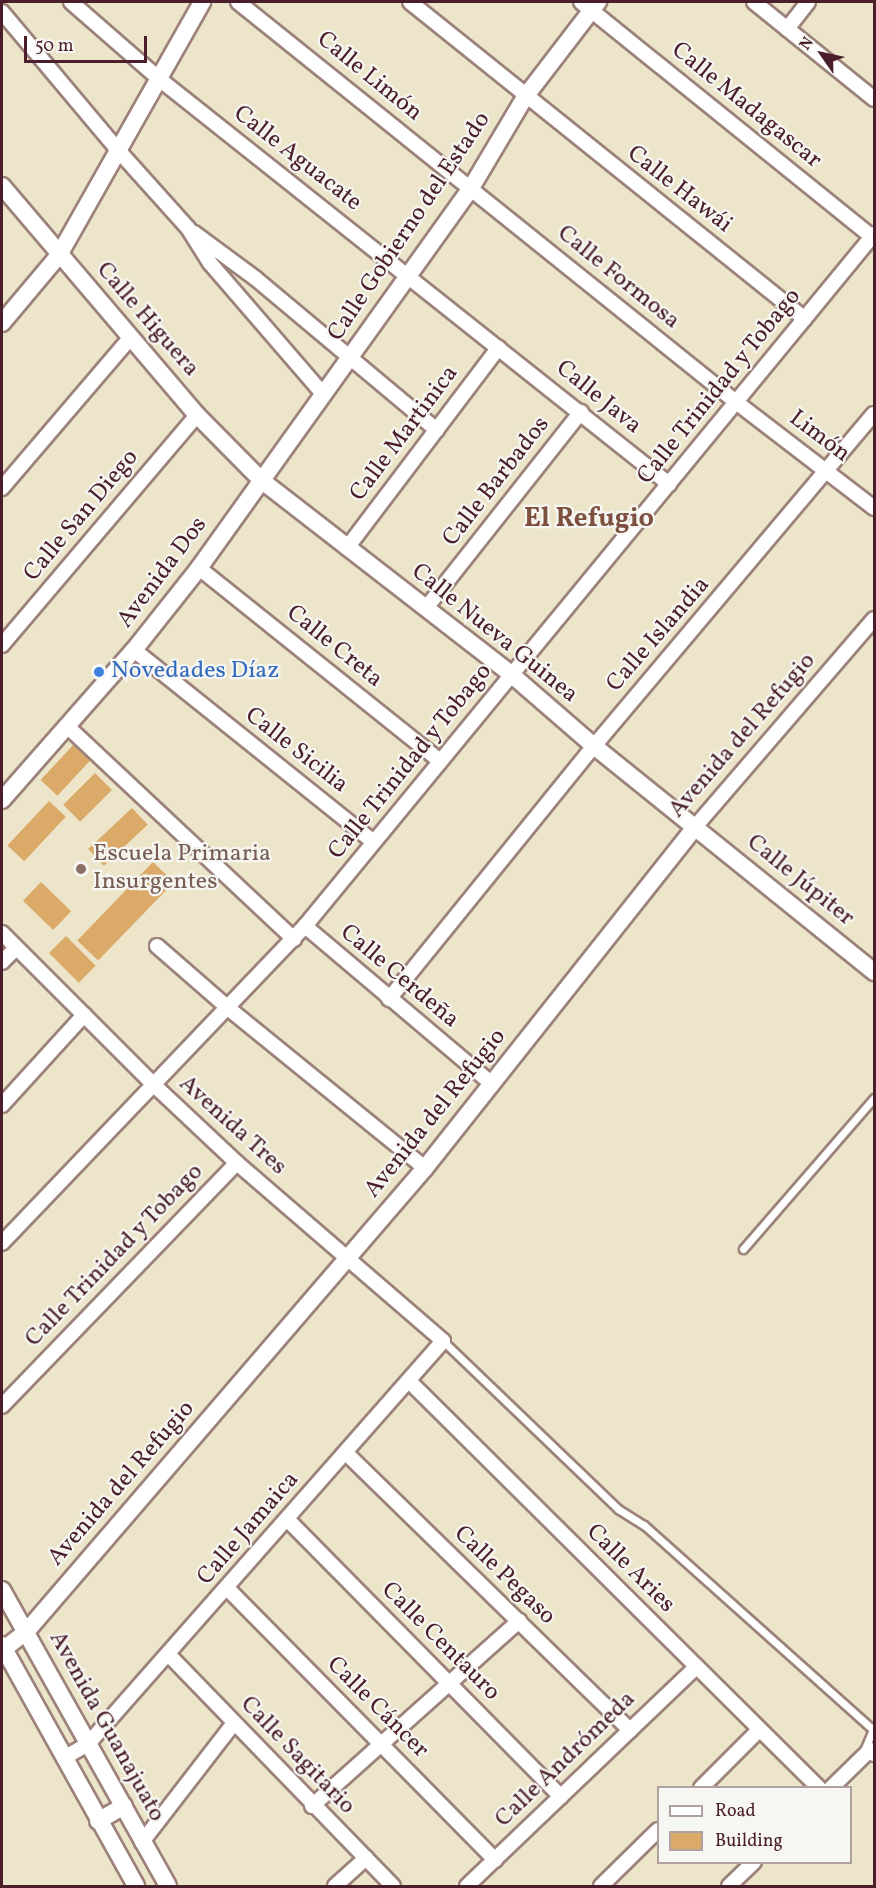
<!DOCTYPE html>
<html>
<head>
<meta charset="utf-8">
<style>
  body { margin:0 }
  #map { position:relative; width:876px; height:1888px; overflow:hidden; background:#ede5ca; font-family:Vollkorn,serif }
  div>[style] { position:absolute }
  .building>* { inset:0; background:#dcaa68; transform-origin:0 0 }
  .roads { filter:drop-shadow(2px 0 #9c827a) drop-shadow(-2px 0 #9c827a) drop-shadow(0 2px #9c827a) drop-shadow(0 -2px #9c827a) }
  .service>* { height:7px; margin:-3.5px; padding:0 3.5px; transform-origin:3.5px; border-radius:3.5px; background:#fff }
  .minor>* { height:14px; margin:-7px; padding:0 7px; transform-origin:7px; border-radius:7px; background:#fff }
  .tertiary>* { height:16px; margin:-8px; padding:0 8px; transform-origin:8px; border-radius:8px; background:#fff }
  .dots>* { width:16px; height:16px; translate:-50% -50%; box-sizing:border-box; border:3px solid #f6f6f2; border-radius:50% }
  span { translate:-50% -50%; white-space:nowrap; text-align:center; line-height:1.15; -webkit-text-stroke:4.5px #f6f6f2; paint-order:stroke }
  .street-label { font-size:24px; color:#4a1f2b }
  .shop-label { font-size:24px; color:#366cbe }
  .left { translate:0 -50%; text-align:left }
  .education-label { font-size:24px; color:#785e54 }
  .quarter-label { font-size:27px; color:#7d5040; font-weight:700 }
  .frame { position:absolute; inset:0; border:3px solid #4a1f2b; pointer-events:none }
  .legend { position:absolute; left:657px; top:1786px; width:195px; height:78px; box-sizing:border-box; background:#f6f6f2; border:2px solid #b1a0a2; margin:0; padding:8px 10px; list-style:none; font-size:18px; color:#4a1f2b }
  .legend li { display:flex; align-items:center; gap:12px; height:30px }
  .legend b { width:30px; border:2px solid #b1a0a2 }
  .north { position:absolute; left:792px; top:24px; width:60px; height:60px; -webkit-text-stroke:4px #f6f6f2; paint-order:stroke; rotate:304deg; font-size:16px; font-weight:700; line-height:24px; text-align:center; color:#4a1f2b }
  .north::after { content:''; display:block; margin:auto; width:21px; height:27px; background:#4a1f2b; clip-path:polygon(50% 0,100% 100%,50% 72%,0 100%) }
  .scale { position:absolute; left:24px; top:36px; width:123px; height:27px; box-sizing:border-box; border:3px solid #4a1f2b; border-top:0; padding-left:8px; font-size:18px; line-height:21px; white-space:nowrap; color:#4a1f2b; -webkit-text-stroke:4px #f6f6f2; paint-order:stroke }
</style>
</head>
<body>
<div id="map">
  <div class="building">
    <div style="left:76px;top:742px;width:23px;height:52px;rotate:43deg"></div>
    <div style="left:95px;top:773px;width:24px;height:45px;rotate:45deg"></div>
    <div style="left:49px;top:801px;width:23px;height:61px;rotate:43deg"></div>
    <div style="left:132px;top:808px;width:23px;height:60px;rotate:47deg"></div>
    <div style="left:153px;top:862px;width:29px;height:109px;rotate:44deg"></div>
    <div style="left:41px;top:882px;width:42px;height:26px;rotate:44deg"></div>
    <div style="left:66px;top:936px;width:42px;height:24px;rotate:45deg"></div>
  </div>
  <div class="roads">
    <div class="service">
      <div style="left:743px;top:1249px;width:200px;rotate:-49.1deg"></div>
      <div style="left:443px;top:1341px;width:243px;rotate:43.8deg"></div>
      <div style="left:618px;top:1509px;width:31px;rotate:32deg"></div>
      <div style="left:644px;top:1525px;width:306px;rotate:41.8deg"></div>
      <div style="left:863px;top:1753px;width:28px;rotate:-67deg"></div>
    </div>
    <div class="minor">
      <div style="left:71px;top:2px;width:116px;rotate:41.1deg"></div>
      <div style="left:158px;top:78px;width:653px;rotate:38.47deg"></div>
      <div style="left:238px;top:2px;width:639px;rotate:38.77deg"></div>
      <div style="left:736px;top:402px;width:174px;rotate:37.5deg"></div>
      <div style="left:410px;top:2px;width:506px;rotate:38.75deg"></div>
      <div style="left:581px;top:2px;width:374px;rotate:38.9deg"></div>
      <div style="left:754px;top:2px;width:154px;rotate:38.9deg"></div>
      <div style="left:2px;top:12px;width:179px;rotate:50deg"></div>
      <div style="left:117px;top:149px;width:106px;rotate:48.1deg"></div>
      <div style="left:188px;top:228px;width:41px;rotate:57.8deg"></div>
      <div style="left:210px;top:263px;width:174px;rotate:49.2deg"></div>
      <div style="left:787px;top:29px;width:34px;rotate:-52deg"></div>
      <div style="left:194px;top:233px;width:76px;rotate:36.4deg"></div>
      <div style="left:255px;top:278px;width:237px;rotate:39.9deg"></div>
      <div style="left:2px;top:488px;width:197px;rotate:-49.5deg"></div>
      <div style="left:347px;top:548px;width:251px;rotate:-52.9deg"></div>
      <div style="left:199px;top:568px;width:309px;rotate:38.7deg"></div>
      <div style="left:426px;top:608px;width:250px;rotate:-51.7deg"></div>
      <div style="left:2px;top:645px;width:302px;rotate:-49.7deg"></div>
      <div style="left:134px;top:650px;width:307px;rotate:38.7deg"></div>
      <div style="left:68px;top:727px;width:310px;rotate:43.2deg"></div>
      <div style="left:695px;top:827px;width:274px;rotate:-49.3deg"></div>
      <div style="left:305px;top:926px;width:245px;rotate:40.2deg"></div>
      <div style="left:2px;top:933px;width:215px;rotate:45deg"></div>
      <div style="left:154px;top:1085px;width:114px;rotate:43.2deg"></div>
      <div style="left:237px;top:1163px;width:272px;rotate:40.8deg"></div>
      <div style="left:443px;top:1341px;width:537px;rotate:131.38deg"></div>
      <div style="left:88px;top:1744px;width:28px;rotate:150deg"></div>
      <div style="left:157px;top:946px;width:94px;rotate:41.1deg"></div>
      <div style="left:228px;top:1008px;width:254px;rotate:39.1deg"></div>
      <div style="left:2px;top:962px;width:20px;rotate:-45deg"></div>
      <div style="left:389px;top:999px;width:326px;rotate:-51deg"></div>
      <div style="left:594px;top:746px;width:434px;rotate:-49.9deg"></div>
      <div style="left:2px;top:1105px;width:122px;rotate:-47.7deg"></div>
      <div style="left:2px;top:1243px;width:439px;rotate:-46.3deg"></div>
      <div style="left:305px;top:926px;width:896px;rotate:-50.57deg"></div>
      <div style="left:410px;top:1382px;width:576px;rotate:44.79deg"></div>
      <div style="left:2px;top:1406px;width:338px;rotate:-46deg"></div>
      <div style="left:346px;top:1453px;width:397px;rotate:44.3deg"></div>
      <div style="left:287px;top:1519px;width:390px;rotate:45.4deg"></div>
      <div style="left:227px;top:1588px;width:382px;rotate:45.4deg"></div>
      <div style="left:169px;top:1655px;width:322px;rotate:45.9deg"></div>
      <div style="left:701px;top:1788px;width:82px;rotate:-45deg"></div>
      <div style="left:831px;top:1788px;width:54px;rotate:-44.3deg"></div>
      <div style="left:870px;top:1750px;width:6px;rotate:45deg"></div>
      <div style="left:312px;top:1806px;width:278px;rotate:-41.8deg"></div>
      <div style="left:142px;top:1842px;width:150px;rotate:-52.3deg"></div>
      <div style="left:335px;top:1886px;width:42px;rotate:-42.1deg"></div>
      <div style="left:467px;top:1886px;width:317px;rotate:-43.7deg"></div>
      <div style="left:601px;top:1886px;width:80px;rotate:-44.5deg"></div>
      <div style="left:729px;top:1886px;width:35px;rotate:-44deg"></div>
    </div>
    <div class="tertiary">
      <div style="left:2px;top:186px;width:301px;rotate:49.6deg"></div>
      <div style="left:197px;top:415px;width:91px;rotate:45.4deg"></div>
      <div style="left:261px;top:480px;width:318px;rotate:37.8deg"></div>
      <div style="left:512px;top:675px;width:108px;rotate:40.9deg"></div>
      <div style="left:594px;top:746px;width:360px;rotate:38.9deg"></div>
      <div style="left:2px;top:323px;width:89px;rotate:-50deg"></div>
      <div style="left:59px;top:255px;width:291px;rotate:-60.5deg"></div>
      <div style="left:2px;top:800px;width:200px;rotate:-48.7deg"></div>
      <div style="left:134px;top:650px;width:105px;rotate:-51.6deg"></div>
      <div style="left:199px;top:568px;width:467px;rotate:-54.4deg"></div>
      <div style="left:471px;top:188px;width:106px;rotate:-59.3deg"></div>
      <div style="left:525px;top:97px;width:120px;rotate:-52.5deg"></div>
      <div style="left:2px;top:1590px;width:339px;rotate:60.7deg"></div>
      <div style="left:2px;top:1645px;width:276px;rotate:60.9deg"></div>
      <div style="left:4px;top:1649px;width:28px;rotate:-38deg"></div>
      <div style="left:26px;top:1632px;width:612px;rotate:-49.31deg"></div>
      <div style="left:425px;top:1168px;width:435px;rotate:-51.6deg"></div>
      <div style="left:98px;top:1821px;width:30px;rotate:-30deg"></div>
    </div>
  </div>
  <div class="dots">
    <div style="left:99px;top:672px;background:#3f7fe0"></div>
    <div style="left:81px;top:869px;background:#8d6e63"></div>
  </div>
  <div class="street-label">
    <span style="left:369px;top:77px;rotate:39deg">Calle Limón</span>
    <span style="left:746px;top:106px;rotate:39deg">Calle Madagascar</span>
    <span style="left:297px;top:159px;rotate:38deg">Calle Aguacate</span>
    <span style="left:679px;top:190px;rotate:38deg">Calle Hawái</span>
    <span style="left:410px;top:227px;rotate:-56deg">Calle Gobierno del Estado</span>
    <span style="left:618px;top:278px;rotate:39deg">Calle Formosa</span>
    <span style="left:147px;top:320px;rotate:49deg">Calle Higuera</span>
    <span style="left:720px;top:387px;rotate:-51deg">Calle Trinidad y Tobago</span>
    <span style="left:598px;top:398px;rotate:39deg">Calle Java</span>
    <span style="left:405px;top:434px;rotate:-53deg">Calle Martinica</span>
    <span style="left:819px;top:437px;rotate:37deg">Limón</span>
    <span style="left:497px;top:482px;rotate:-52deg">Calle Barbados</span>
    <span style="left:82px;top:516px;rotate:-50deg">Calle San Diego</span>
    <span style="left:163px;top:573px;rotate:-53deg">Avenida Dos</span>
    <span style="left:494px;top:634px;rotate:39deg">Calle Nueva Guinea</span>
    <span style="left:659px;top:635px;rotate:-49deg">Calle Islandia</span>
    <span style="left:334px;top:647px;rotate:39deg">Calle Creta</span>
    <span style="left:743px;top:736px;rotate:-49deg">Avenida del Refugio</span>
    <span style="left:296px;top:751px;rotate:38deg">Calle Sicilia</span>
    <span style="left:411px;top:762px;rotate:-51deg">Calle Trinidad y Tobago</span>
    <span style="left:800px;top:881px;rotate:39deg">Calle Júpiter</span>
    <span style="left:399px;top:977px;rotate:40deg">Calle Cerdeña</span>
    <span style="left:436px;top:1114px;rotate:-51deg">Avenida del Refugio</span>
    <span style="left:232px;top:1126px;rotate:42deg">Avenida Tres</span>
    <span style="left:115px;top:1256px;rotate:-46deg">Calle Trinidad y Tobago</span>
    <span style="left:122px;top:1484px;rotate:-49deg">Avenida del Refugio</span>
    <span style="left:249px;top:1529px;rotate:-49deg">Calle Jamaica</span>
    <span style="left:630px;top:1569px;rotate:45deg">Calle Aries</span>
    <span style="left:504px;top:1576px;rotate:44deg">Calle Pegaso</span>
    <span style="left:440px;top:1642px;rotate:45deg">Calle Centauro</span>
    <span style="left:377px;top:1708px;rotate:45deg">Calle Cáncer</span>
    <span style="left:106px;top:1727px;rotate:61deg">Avenida Guanajuato</span>
    <span style="left:297px;top:1756px;rotate:46deg">Calle Sagitario</span>
    <span style="left:566px;top:1760px;rotate:-44deg">Calle Andrómeda</span>
  </div>
  <div class="shop-label">
    <span class="left" style="left:111px;top:672px">Novedades Díaz</span>
  </div>
  <div class="education-label">
    <span class="left" style="left:93px;top:869px">Escuela Primaria<br>Insurgentes</span>
  </div>
  <div class="quarter-label">
    <span style="left:589px;top:520px">El Refugio</span>
  </div>
  <div class="frame"></div>
  <ul class="legend">
  <li><b style="height:8px;background:#fff"></b>Road</li>
  <li><b style="height:16px;background:#dcaa68"></b>Building</li>
  </ul>
  <div class="north">N</div>
  <div class="scale">50 m</div>
</div>
</body>
</html>
